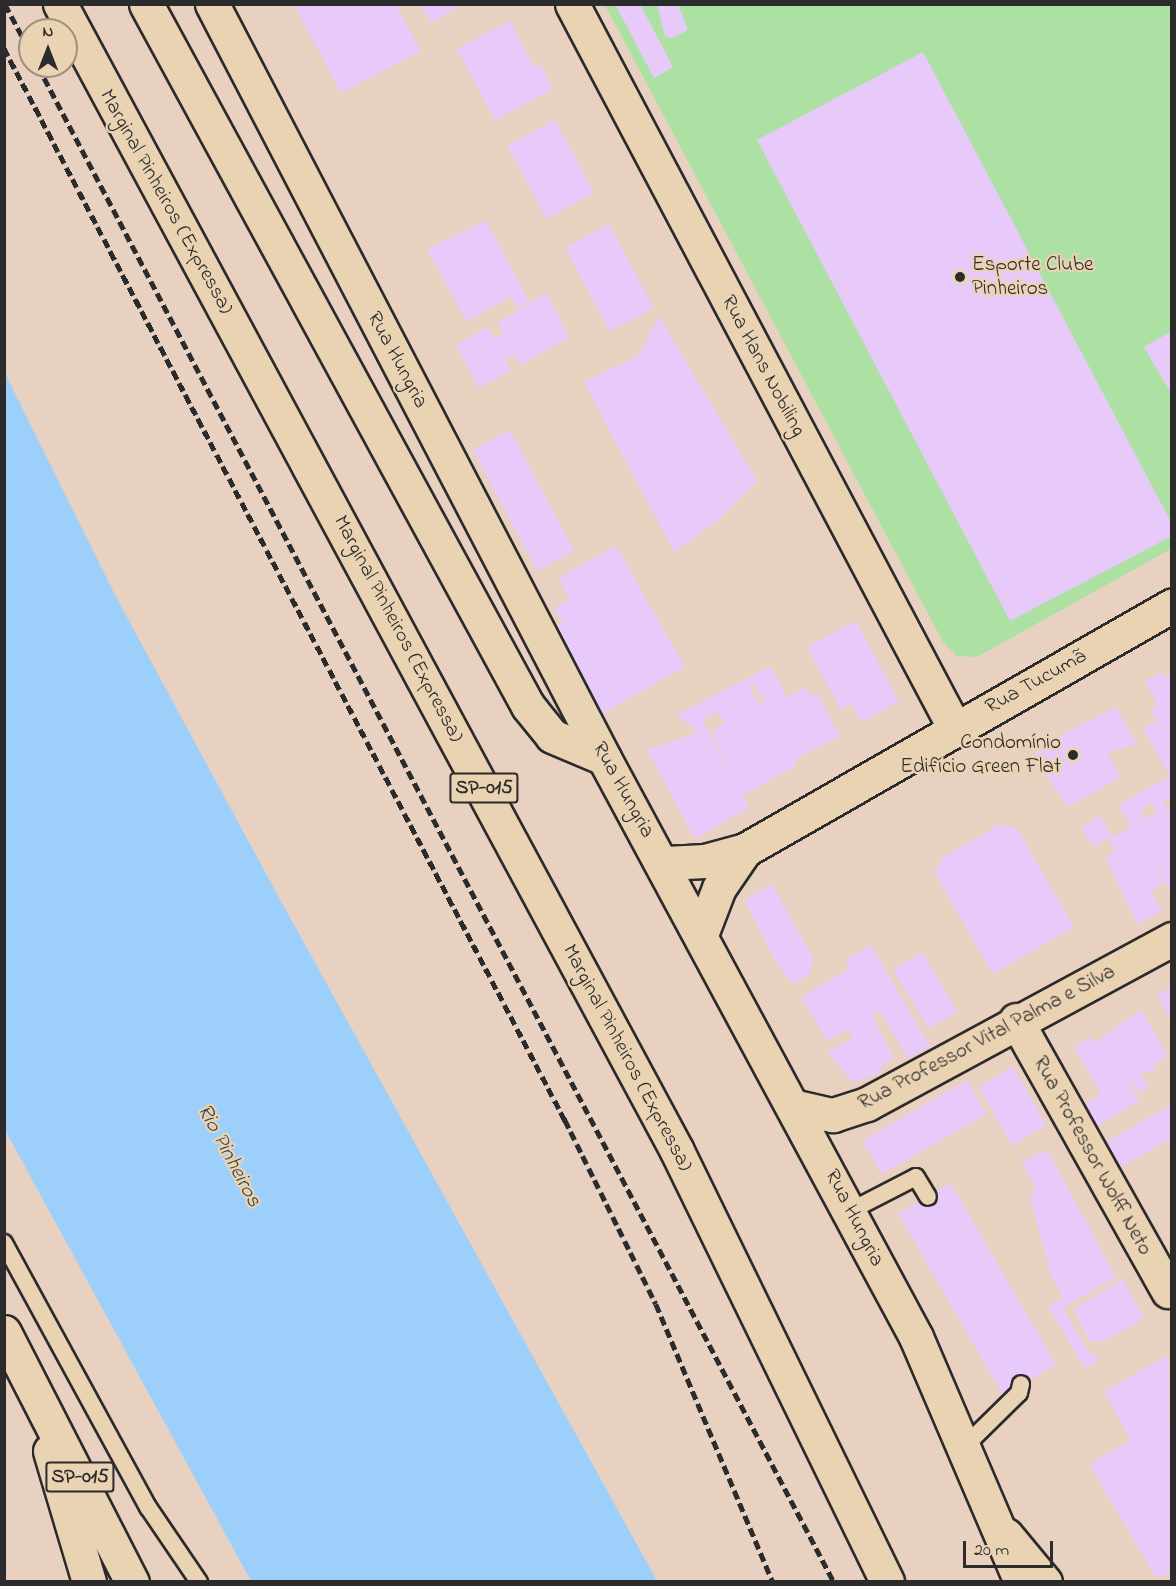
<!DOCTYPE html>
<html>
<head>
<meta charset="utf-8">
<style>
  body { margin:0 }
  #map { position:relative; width:1176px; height:1586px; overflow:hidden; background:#e9d1c1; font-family:"Indie Flower",sans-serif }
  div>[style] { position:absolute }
  .green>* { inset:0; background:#ade1a3 }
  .water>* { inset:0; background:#9ccff9 }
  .building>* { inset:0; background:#e7caf9; transform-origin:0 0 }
  .roads { filter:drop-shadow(2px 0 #2b2b2b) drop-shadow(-2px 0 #2b2b2b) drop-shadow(0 2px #2b2b2b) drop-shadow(0 -2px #2b2b2b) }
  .service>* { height:16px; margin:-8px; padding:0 8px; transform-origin:8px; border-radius:8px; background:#ead3b3 }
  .minor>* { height:33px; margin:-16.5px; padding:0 16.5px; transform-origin:16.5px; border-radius:16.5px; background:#ead3b3 }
  .tertiary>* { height:33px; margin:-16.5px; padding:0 16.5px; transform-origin:16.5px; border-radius:16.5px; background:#ead3b3 }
  .trunk>* { height:33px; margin:-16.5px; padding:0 16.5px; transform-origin:16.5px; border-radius:16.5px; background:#ead3b3 }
  .motorway>* { height:33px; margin:-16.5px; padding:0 16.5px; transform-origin:16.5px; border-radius:16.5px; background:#ead3b3 }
  .rail>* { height:4.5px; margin-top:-2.25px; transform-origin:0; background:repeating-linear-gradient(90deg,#2b2b2b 0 9px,transparent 0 13.5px) }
  .dots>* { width:16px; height:16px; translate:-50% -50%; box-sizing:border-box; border:3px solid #ead3b3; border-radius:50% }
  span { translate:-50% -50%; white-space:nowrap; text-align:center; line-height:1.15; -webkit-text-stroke:4.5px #ead3b3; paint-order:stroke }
  .shield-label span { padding:2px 4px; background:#ead3b3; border:2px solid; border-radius:4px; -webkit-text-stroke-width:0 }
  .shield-label { font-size:20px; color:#2b2b2b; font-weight:700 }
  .street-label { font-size:21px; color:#2b2b2b }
  .poi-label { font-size:21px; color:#2b2b2b }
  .left { translate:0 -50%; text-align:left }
  .right { translate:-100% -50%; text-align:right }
  .water-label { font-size:22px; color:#3c444a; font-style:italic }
  .frame { position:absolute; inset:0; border:6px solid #2b2b2b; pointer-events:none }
  .north { position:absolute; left:18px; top:18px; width:60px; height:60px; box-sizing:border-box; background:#ead3b3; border:2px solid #9e907d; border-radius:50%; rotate:0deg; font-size:16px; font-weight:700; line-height:24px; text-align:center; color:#2b2b2b }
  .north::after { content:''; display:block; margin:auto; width:21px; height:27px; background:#2b2b2b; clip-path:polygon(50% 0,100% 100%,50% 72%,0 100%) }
  .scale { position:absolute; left:963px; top:1541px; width:90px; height:27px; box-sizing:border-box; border:3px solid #2b2b2b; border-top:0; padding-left:8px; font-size:18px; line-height:21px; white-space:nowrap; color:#2b2b2b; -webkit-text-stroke:4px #ead3b3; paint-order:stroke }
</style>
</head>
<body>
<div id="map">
  <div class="green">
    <div style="clip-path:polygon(605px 5px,1171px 5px,1171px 549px,977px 657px,957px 656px,943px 642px)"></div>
  </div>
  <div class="water">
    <div style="clip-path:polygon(4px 371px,114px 593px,271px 883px,657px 1581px,251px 1581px,5px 1130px)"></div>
  </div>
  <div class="building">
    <div style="clip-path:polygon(294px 4px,396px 4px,421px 51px,341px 93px)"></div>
    <div style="clip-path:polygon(421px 4px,464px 4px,430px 23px)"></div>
    <div style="clip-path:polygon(615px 4px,640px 4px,673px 67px,654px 78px)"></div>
    <div style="clip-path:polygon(657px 4px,678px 4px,688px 30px,672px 38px,665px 36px)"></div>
    <div style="clip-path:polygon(510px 21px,534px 67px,540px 64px,553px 89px,495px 120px,457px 49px)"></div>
    <div style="clip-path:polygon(923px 52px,1172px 524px,1172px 536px,1010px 621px,757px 140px)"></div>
    <div style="left:555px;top:120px;width:83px;height:54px;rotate:62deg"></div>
    <div style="clip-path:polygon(486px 221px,529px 301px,517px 308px,511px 297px,466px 321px,427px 249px)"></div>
    <div style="left:609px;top:224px;width:95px;height:50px;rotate:62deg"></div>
    <div style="clip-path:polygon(547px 292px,569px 338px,520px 365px,514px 354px,505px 359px,511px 370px,479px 388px,456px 345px,488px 327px,494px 339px,503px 334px,498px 323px)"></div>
    <div style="clip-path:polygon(659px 316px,757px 481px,716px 522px,674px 552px,584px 382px,638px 356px)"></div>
    <div style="clip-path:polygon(1172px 331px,1172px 395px,1144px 347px)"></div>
    <div style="left:510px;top:430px;width:137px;height:42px;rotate:62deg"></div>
    <div style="clip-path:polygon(616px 546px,685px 667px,601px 714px,553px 628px,563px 623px,554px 608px,570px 600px,558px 578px)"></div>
    <div style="clip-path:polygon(856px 621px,899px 702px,861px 722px,851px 704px,841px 710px,807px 647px)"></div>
    <div style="clip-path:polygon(evenodd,771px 666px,787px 697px,806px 687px,812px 697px,818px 694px,840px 736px,794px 760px,797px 765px,743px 796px,749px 808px,695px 839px,647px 750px,699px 732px,677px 715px,771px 666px,754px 684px,764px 701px,759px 704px,749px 686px,754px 684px,771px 666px,717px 712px,726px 723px,712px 731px,727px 767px,703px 720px,717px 712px)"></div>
    <div style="clip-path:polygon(evenodd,1161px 672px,1165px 678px,1172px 674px,1172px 798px,1163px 802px,1172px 816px,1172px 896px,1142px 837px,1164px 883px,1150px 891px,1162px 910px,1138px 925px,1105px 857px,1116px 851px,1108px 838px,1093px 847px,1081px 827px,1100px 816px,1113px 838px,1131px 827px,1118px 805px,1170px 776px,1143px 728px,1157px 721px,1151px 710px,1158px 706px,1145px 681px,1161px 672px,1152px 803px,1157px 812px,1145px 819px,1140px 810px,1152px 803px)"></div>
    <div style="clip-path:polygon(1116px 707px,1137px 744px,1107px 753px,1121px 777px,1068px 807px,1033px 757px,1044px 744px)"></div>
    <div style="clip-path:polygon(999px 825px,1017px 828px,1074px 927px,993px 974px,935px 874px,942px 858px)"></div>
    <div style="clip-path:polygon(772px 884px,813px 958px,809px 975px,793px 984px,775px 961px,745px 900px)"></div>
    <div style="clip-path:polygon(871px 945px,930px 1046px,908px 1059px,880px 1011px,872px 1015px,894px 1058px,880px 1067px,882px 1072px,853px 1082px,827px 1052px,853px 1038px,848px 1029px,827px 1041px,802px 997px,850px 968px,845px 960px)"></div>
    <div style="left:922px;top:952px;width:69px;height:34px;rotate:59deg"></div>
    <div style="clip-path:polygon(1172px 987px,1172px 1022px,1157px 995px)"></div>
    <div style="clip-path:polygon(1141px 1010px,1168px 1056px,1153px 1065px,1156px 1070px,1141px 1073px,1148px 1086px,1143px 1093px,1128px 1080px,1140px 1101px,1097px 1126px,1085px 1104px,1101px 1094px,1074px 1047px,1090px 1038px,1094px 1043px)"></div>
    <div style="left:1013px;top:1067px;width:67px;height:40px;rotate:60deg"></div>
    <div style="left:967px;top:1080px;width:39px;height:121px;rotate:60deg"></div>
    <div style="clip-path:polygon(1172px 1104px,1172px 1138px,1121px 1167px,1107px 1142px)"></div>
    <div style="clip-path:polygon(1040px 1153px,1049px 1153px,1116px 1277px,1063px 1308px,1090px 1355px,1094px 1352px,1099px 1360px,1085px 1369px,1048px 1306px,1063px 1298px,1051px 1276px,1031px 1200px,1035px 1186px,1021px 1162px)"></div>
    <div style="left:951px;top:1183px;width:210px;height:61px;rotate:60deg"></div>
    <div style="clip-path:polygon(1122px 1279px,1144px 1318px,1105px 1341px,1089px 1342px,1074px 1309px)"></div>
    <div style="clip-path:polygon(1168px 1355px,1172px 1571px,1157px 1579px,1089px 1464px,1131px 1440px,1104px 1392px)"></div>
  </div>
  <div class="roads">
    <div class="service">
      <div style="left:850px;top:1211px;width:74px;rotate:-27.3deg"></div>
      <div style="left:916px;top:1177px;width:23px;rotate:59deg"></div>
      <div style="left:4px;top:1243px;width:301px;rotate:61.4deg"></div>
      <div style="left:148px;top:1507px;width:91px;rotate:55.8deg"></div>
      <div style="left:966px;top:1445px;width:74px;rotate:-44.5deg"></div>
      <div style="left:1019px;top:1393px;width:9px;rotate:-77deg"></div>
    </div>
    <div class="minor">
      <div style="left:572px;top:4px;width:818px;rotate:62.15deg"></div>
      <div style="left:1016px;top:1020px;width:311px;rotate:60.7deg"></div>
      <div style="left:797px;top:1107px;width:37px;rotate:13deg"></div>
      <div style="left:833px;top:1115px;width:36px;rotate:-18deg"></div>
      <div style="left:867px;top:1104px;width:347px;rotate:-28.4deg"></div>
    </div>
    <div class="tertiary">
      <div style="left:665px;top:863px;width:40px;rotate:-2.9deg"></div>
      <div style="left:705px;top:861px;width:41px;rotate:-15.4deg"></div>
      <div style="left:745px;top:850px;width:492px;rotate:-29.8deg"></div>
      <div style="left:702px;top:932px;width:47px;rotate:-68.9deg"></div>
      <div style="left:719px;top:888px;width:46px;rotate:-55.6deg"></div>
      <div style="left:1006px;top:1535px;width:61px;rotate:50.3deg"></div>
    </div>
    <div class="trunk">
      <div style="left:212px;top:4px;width:850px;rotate:62.53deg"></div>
      <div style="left:604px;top:758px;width:658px;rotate:61.68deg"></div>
      <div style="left:916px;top:1337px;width:267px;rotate:66.8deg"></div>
    </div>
    <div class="motorway">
      <div style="left:60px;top:4px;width:1302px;rotate:61.72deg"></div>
      <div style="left:677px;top:1151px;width:479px;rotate:64deg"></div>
      <div style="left:146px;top:4px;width:799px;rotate:61.45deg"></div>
      <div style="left:528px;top:706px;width:38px;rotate:51deg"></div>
      <div style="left:552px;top:736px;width:56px;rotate:22.9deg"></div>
      <div style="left:4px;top:1332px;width:281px;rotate:62.9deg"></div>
      <div style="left:50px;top:1451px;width:137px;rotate:73.4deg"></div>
    </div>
  </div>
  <div class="rail">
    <div style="left:5px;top:4px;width:53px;rotate:62deg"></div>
    <div style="left:4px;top:48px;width:1210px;rotate:62.38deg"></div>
    <div style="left:565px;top:1120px;width:205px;rotate:63.7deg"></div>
    <div style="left:656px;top:1304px;width:302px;rotate:67.2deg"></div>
    <div style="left:38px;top:66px;width:1712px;rotate:62.3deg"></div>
  </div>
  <div class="dots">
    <div style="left:960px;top:277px;background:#2b2b2b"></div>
    <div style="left:1073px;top:755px;background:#2b2b2b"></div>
  </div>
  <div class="shield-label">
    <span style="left:484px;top:788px">SP-015</span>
    <span style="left:80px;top:1477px">SP-015</span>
  </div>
  <div class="street-label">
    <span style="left:166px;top:202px;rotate:61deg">Marginal Pinheiros (Expressa)</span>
    <span style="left:397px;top:360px;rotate:62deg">Rua Hungria</span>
    <span style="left:763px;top:366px;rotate:62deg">Rua Hans Nobiling</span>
    <span style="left:398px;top:629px;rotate:62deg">Marginal Pinheiros (Expressa)</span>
    <span style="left:1036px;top:682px;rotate:-29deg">Rua Tucumã</span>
    <span style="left:623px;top:790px;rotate:61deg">Rua Hungria</span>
    <span style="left:987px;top:1038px;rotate:-28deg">Rua Professor Vital Palma e Silva</span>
    <span style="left:627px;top:1058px;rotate:62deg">Marginal Pinheiros (Expressa)</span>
    <span style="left:1092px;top:1156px;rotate:61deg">Rua Professor Wolff Neto</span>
    <span style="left:854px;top:1218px;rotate:63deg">Rua Hungria</span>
  </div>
  <div class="poi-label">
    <span class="left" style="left:972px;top:277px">Esporte Clube<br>Pinheiros</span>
    <span class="right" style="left:1061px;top:755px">Condomínio<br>Edifício Green Flat</span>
  </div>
  <div class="water-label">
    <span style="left:228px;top:1156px;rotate:62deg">Rio Pinheiros</span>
  </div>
  <div class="frame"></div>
  <div class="north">N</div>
  <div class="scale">20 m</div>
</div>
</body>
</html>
